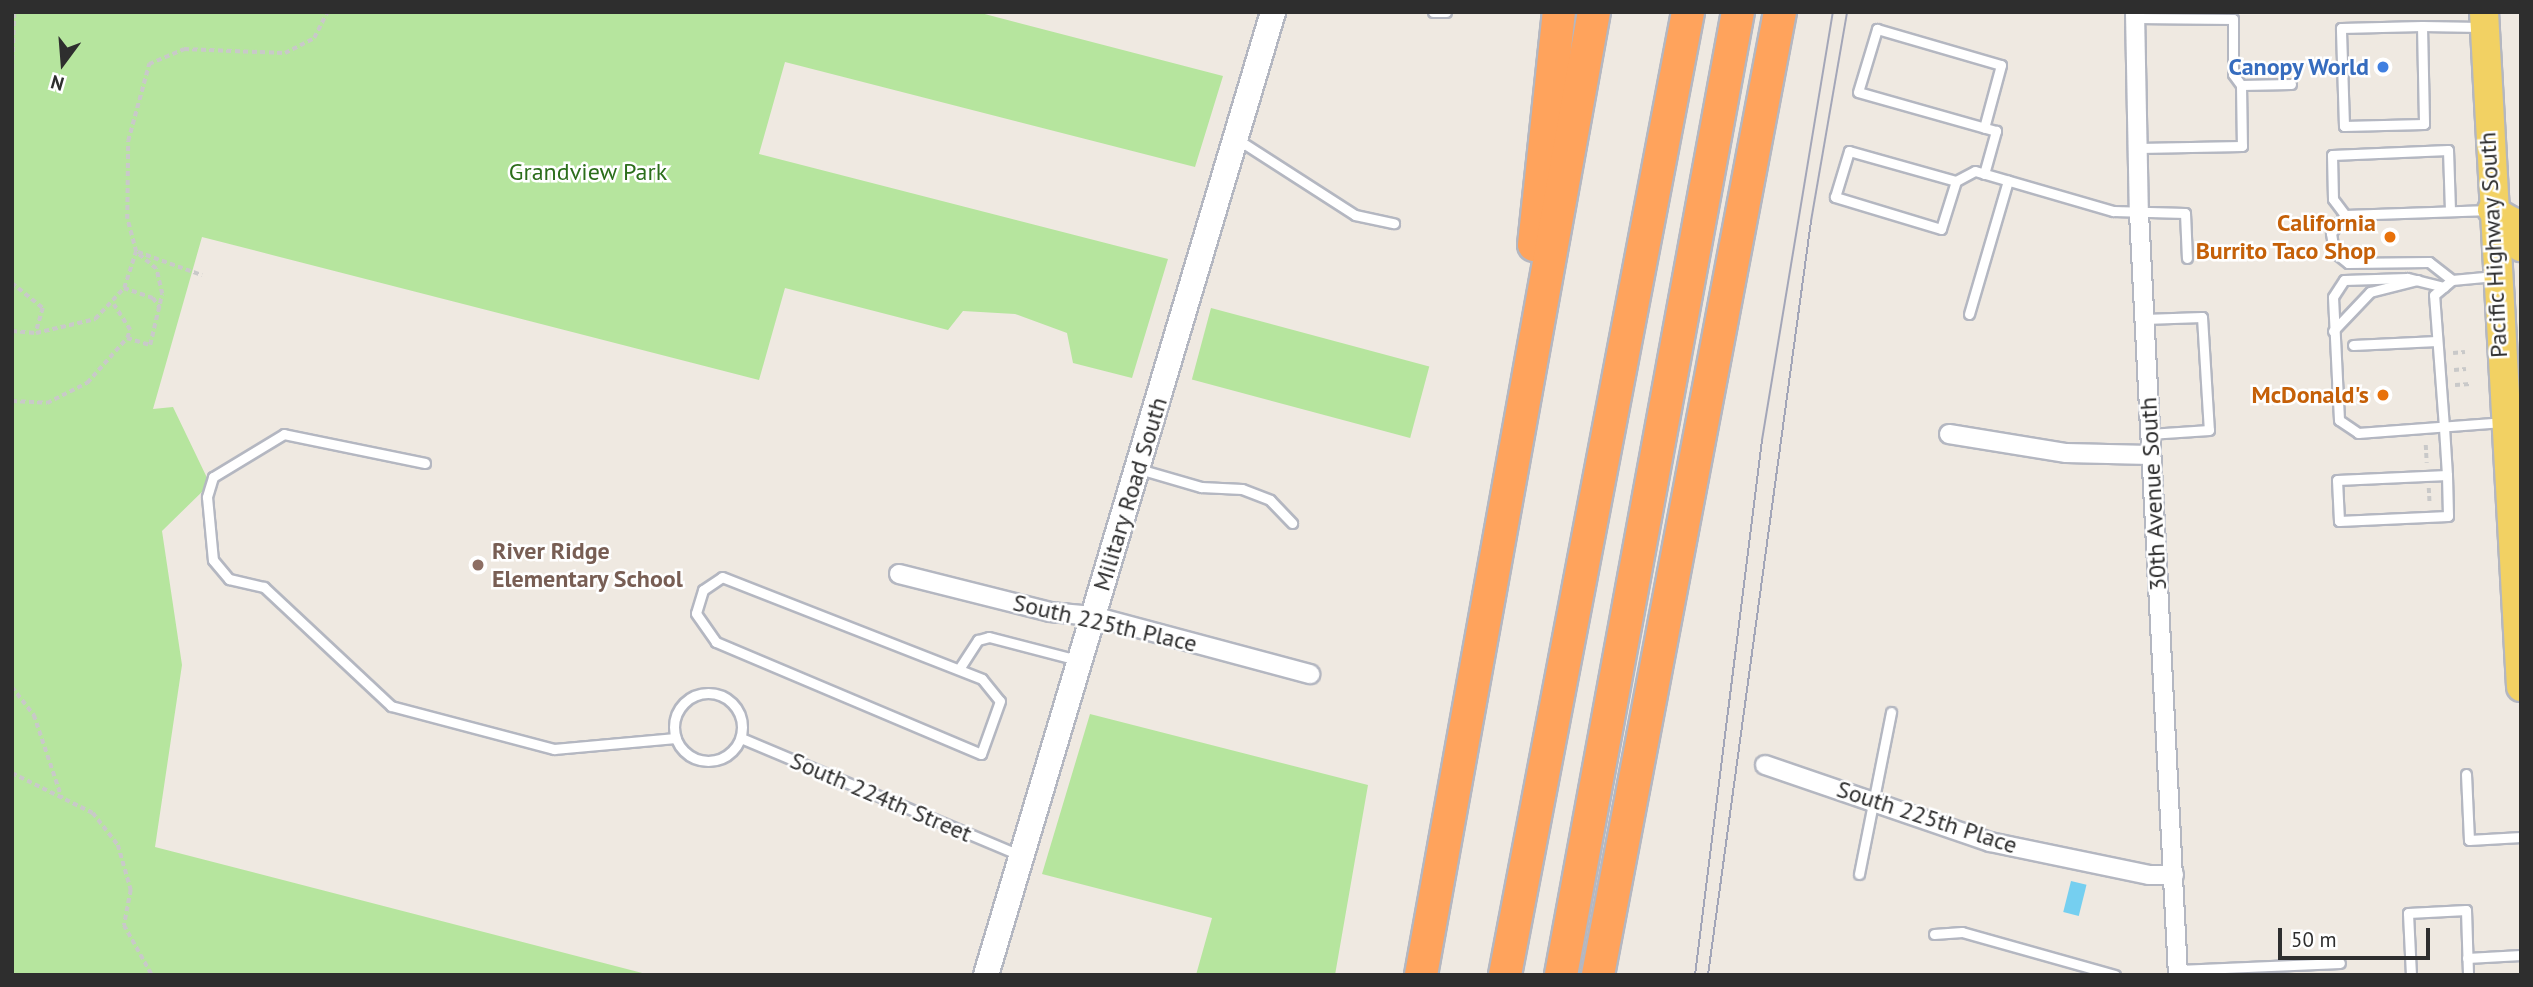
<!DOCTYPE html>
<html>
<head>
<meta charset="utf-8">
<style>
  body { margin:0 }
  #map { position:relative; width:2533px; height:987px; overflow:hidden; background:#efe9e1; font-family:"PT Sans",sans-serif }
  div>[style] { position:absolute }
  .green>* { inset:0; background:#b6e59e; transform-origin:0 0 }
  .water>* { inset:0; background:#75cff0; transform-origin:0 0 }
  .path>* { height:3.5px; margin-top:-1.75px; transform-origin:0; background:repeating-linear-gradient(90deg,#c9c9c9 0 5px,transparent 0 8.5px) }
  .roads { filter:drop-shadow(2px 0 #b4b7c1) drop-shadow(-2px 0 #b4b7c1) drop-shadow(0 2px #b4b7c1) drop-shadow(0 -2px #b4b7c1) }
  .service>* { height:9px; margin:-4.5px; padding:0 4.5px; transform-origin:4.5px; border-radius:4.5px; background:#fff }
  .service>.ring { margin:-4.5px; padding:0; box-sizing:content-box; background:none; border:9px solid #fff; border-radius:50% }
  .minor>* { height:18px; margin:-9px; padding:0 9px; transform-origin:9px; border-radius:9px; background:#fff }
  .secondary>* { height:24px; margin:-12px; padding:0 12px; transform-origin:12px; border-radius:12px; background:#fff }
  .primary>* { height:28px; margin:-14px; padding:0 14px; transform-origin:14px; border-radius:14px; background:#f2d163 }
  .motorway>* { height:32px; margin:-16px; padding:0 16px; transform-origin:16px; border-radius:16px; background:#ffa35c }
  .tram>* { height:2px; margin:-1px; padding:0 1px; transform-origin:1px; border-radius:1px; background:#a3a6b8 }
  .dots>* { width:19px; height:19px; translate:-50% -50%; box-sizing:border-box; border:4px solid #fff; border-radius:50% }
  span { translate:-50% -50%; white-space:nowrap; text-align:center; line-height:1.15; -webkit-text-stroke:5px #fff; paint-order:stroke }
  .shop-label { font-size:24px; color:#366cbe; font-weight:700 }
  .right { translate:-100% -50%; text-align:right }
  .park-label { font-size:24px; color:#2c6e1b }
  .food-label { font-size:24px; color:#c56008; font-weight:700 }
  .street-label { font-size:24px; color:#2e2e2e }
  .education-label { font-size:24px; color:#785e54; font-weight:700 }
  .left { translate:0 -50%; text-align:left }
  .frame { position:absolute; inset:0; border:14px solid #2e2e2e; pointer-events:none }
  .north { position:absolute; left:28px; top:28px; width:70px; height:70px; -webkit-text-stroke:5px #fff; paint-order:stroke; rotate:196deg; font-size:19px; font-weight:700; line-height:28px; text-align:center; color:#2e2e2e }
  .north::after { content:''; display:block; margin:auto; width:24px; height:32px; background:#2e2e2e; clip-path:polygon(50% 0,100% 100%,50% 72%,0 100%) }
  .scale { position:absolute; left:2278px; top:928px; width:152px; height:32px; box-sizing:border-box; border:4px solid #2e2e2e; border-top:0; padding-left:9px; font-size:21px; line-height:24px; white-space:nowrap; color:#2e2e2e; -webkit-text-stroke:5px #fff; paint-order:stroke }
</style>
</head>
<body>
<div id="map">
  <div class="green">
    <div style="clip-path:polygon(12px 12px,977px 12px,1223px 76px,1195px 167px,785px 62px,759px 154px,1168px 259px,1132px 378px,1073px 363px,1067px 333px,1015px 314px,963px 311px,948px 330px,785px 288px,759px 380px,202px 237px,153px 409px,173px 407px,210px 484px,162px 531px,182px 665px,155px 847px,650px 975px,12px 975px)"></div>
    <div style="left:1211px;top:308px;width:226px;height:74px;rotate:15deg"></div>
    <div style="clip-path:polygon(1090px 714px,1368px 785px,1335px 975px,1196px 975px,1212px 918px,1042px 874px)"></div>
  </div>
  <div class="water">
    <div style="left:2071px;top:881px;width:16px;height:32px;rotate:14deg"></div>
  </div>
  <div class="path">
    <div style="left:12px;top:69px;width:57px;rotate:-88deg"></div>
    <div style="left:138px;top:252px;width:68px;rotate:19.8deg"></div>
    <div style="left:12px;top:283px;width:40px;rotate:39deg"></div>
    <div style="left:43px;top:308px;width:26px;rotate:106deg"></div>
    <div style="left:124px;top:288px;width:31px;rotate:19deg"></div>
    <div style="left:153px;top:298px;width:12px;rotate:55deg"></div>
    <div style="left:12px;top:331px;width:24px;rotate:5deg"></div>
    <div style="left:36px;top:333px;width:61px;rotate:-13.3deg"></div>
    <div style="left:95px;top:319px;width:42px;rotate:-46.9deg"></div>
    <div style="left:124px;top:288px;width:38px;rotate:-72deg"></div>
    <div style="left:136px;top:252px;width:34px;rotate:-105deg"></div>
    <div style="left:127px;top:219px;width:78px;rotate:-89.3deg"></div>
    <div style="left:128px;top:141px;width:80px;rotate:-74.7deg"></div>
    <div style="left:149px;top:64px;width:38px;rotate:-23deg"></div>
    <div style="left:184px;top:49px;width:101px;rotate:2.3deg"></div>
    <div style="left:285px;top:53px;width:33px;rotate:-27deg"></div>
    <div style="left:314px;top:38px;width:29px;rotate:-63deg"></div>
    <div style="left:127px;top:338px;width:24px;rotate:17deg"></div>
    <div style="left:150px;top:345px;width:52px;rotate:-76.8deg"></div>
    <div style="left:162px;top:294px;width:26px;rotate:-103deg"></div>
    <div style="left:156px;top:269px;width:26px;rotate:-140deg"></div>
    <div style="left:2453px;top:353px;width:12px;rotate:-5deg"></div>
    <div style="left:2454px;top:370px;width:12px;rotate:-5deg"></div>
    <div style="left:2455px;top:385px;width:16px;rotate:-4deg"></div>
    <div style="left:12px;top:401px;width:35px;rotate:3deg"></div>
    <div style="left:47px;top:403px;width:45px;rotate:-26.6deg"></div>
    <div style="left:87px;top:383px;width:60px;rotate:-48.4deg"></div>
    <div style="left:127px;top:338px;width:9px;rotate:-69deg"></div>
    <div style="left:130px;top:330px;width:30px;rotate:-123deg"></div>
    <div style="left:2426px;top:445px;width:18px;rotate:87deg"></div>
    <div style="left:2429px;top:488px;width:17px;rotate:87deg"></div>
    <div style="left:12px;top:687px;width:36px;rotate:52deg"></div>
    <div style="left:34px;top:715px;width:88px;rotate:71.4deg"></div>
    <div style="left:12px;top:773px;width:90px;rotate:26.3deg"></div>
    <div style="left:93px;top:813px;width:41px;rotate:52deg"></div>
    <div style="left:118px;top:845px;width:47px;rotate:73.9deg"></div>
    <div style="left:131px;top:890px;width:36px;rotate:101deg"></div>
    <div style="left:124px;top:925px;width:57px;rotate:60.8deg"></div>
  </div>
  <div class="roads">
    <div class="service">
      <div style="left:1433px;top:12px;width:13px"></div>
      <div style="left:2136px;top:18px;width:97px;rotate:0.6deg"></div>
      <div style="left:2233px;top:19px;width:55px;rotate:90deg"></div>
      <div style="left:2233px;top:74px;width:14px;rotate:54deg"></div>
      <div style="left:2241px;top:85px;width:61px;rotate:89.1deg"></div>
      <div style="left:2242px;top:146px;width:103px;rotate:178.9deg"></div>
      <div style="left:2422px;top:26px;width:98px;rotate:88.8deg"></div>
      <div style="left:2424px;top:124px;width:80px;rotate:178.6deg"></div>
      <div style="left:2344px;top:126px;width:98px;rotate:-91.8deg"></div>
      <div style="left:2341px;top:28px;width:81px;rotate:-1.4deg"></div>
      <div style="left:2422px;top:26px;width:59px;rotate:1deg"></div>
      <div style="left:2241px;top:85px;width:50px;rotate:-1.1deg"></div>
      <div style="left:1237px;top:139px;width:140px;rotate:32.8deg"></div>
      <div style="left:1355px;top:215px;width:40px;rotate:12deg"></div>
      <div style="left:1984px;top:174px;width:45px;rotate:-74.4deg"></div>
      <div style="left:1996px;top:131px;width:143px;rotate:-164.2deg"></div>
      <div style="left:1858px;top:92px;width:66px;rotate:-73.2deg"></div>
      <div style="left:1877px;top:29px;width:129px;rotate:16.2deg"></div>
      <div style="left:2001px;top:65px;width:65px;rotate:105.1deg"></div>
      <div style="left:1956px;top:181px;width:50px;rotate:107.4deg"></div>
      <div style="left:1941px;top:229px;width:111px;rotate:-163.2deg"></div>
      <div style="left:1835px;top:197px;width:48px;rotate:-73.1deg"></div>
      <div style="left:1849px;top:151px;width:111px;rotate:15.7deg"></div>
      <div style="left:1956px;top:181px;width:21px;rotate:-28deg"></div>
      <div style="left:1975px;top:171px;width:144px;rotate:16.2deg"></div>
      <div style="left:2113px;top:211px;width:72px;rotate:1.6deg"></div>
      <div style="left:2185px;top:213px;width:45px;rotate:87.5deg"></div>
      <div style="left:2345px;top:215px;width:20px;rotate:-127deg"></div>
      <div style="left:2333px;top:199px;width:44px;rotate:-91.3deg"></div>
      <div style="left:2332px;top:155px;width:116px;rotate:-2.5deg"></div>
      <div style="left:2448px;top:150px;width:61px;rotate:88.1deg"></div>
      <div style="left:2345px;top:215px;width:23px;rotate:128deg"></div>
      <div style="left:2331px;top:233px;width:19px;rotate:81deg"></div>
      <div style="left:2334px;top:252px;width:18px;rotate:38deg"></div>
      <div style="left:2348px;top:263px;width:81px;rotate:-0.7deg"></div>
      <div style="left:2429px;top:262px;width:29px;rotate:38deg"></div>
      <div style="left:2345px;top:215px;width:145px;rotate:-2deg"></div>
      <div style="left:2444px;top:287px;width:38px;rotate:-166deg"></div>
      <div style="left:2407px;top:278px;width:63px;rotate:178.2deg"></div>
      <div style="left:2344px;top:280px;width:20px;rotate:123deg"></div>
      <div style="left:2333px;top:297px;width:123px;rotate:87.2deg"></div>
      <div style="left:2339px;top:420px;width:23px;rotate:34deg"></div>
      <div style="left:2358px;top:433px;width:145px;rotate:-4.3deg"></div>
      <div style="left:1969px;top:314px;width:139px;rotate:-73.7deg"></div>
      <div style="left:2144px;top:319px;width:58px;rotate:-2deg"></div>
      <div style="left:2202px;top:317px;width:113px;rotate:86.5deg"></div>
      <div style="left:2209px;top:430px;width:60px;rotate:176.2deg"></div>
      <div style="left:2333px;top:331px;width:54px;rotate:-46.5deg"></div>
      <div style="left:2370px;top:292px;width:49px;rotate:-14.3deg"></div>
      <div style="left:2353px;top:345px;width:84px;rotate:-2.7deg"></div>
      <div style="left:425px;top:463px;width:144px;rotate:-168.4deg"></div>
      <div style="left:284px;top:434px;width:83px;rotate:148.8deg"></div>
      <div style="left:213px;top:477px;width:21px;rotate:107deg"></div>
      <div style="left:207px;top:497px;width:63px;rotate:84.6deg"></div>
      <div style="left:213px;top:560px;width:25px;rotate:50deg"></div>
      <div style="left:229px;top:579px;width:36px;rotate:13deg"></div>
      <div style="left:264px;top:587px;width:174px;rotate:43.1deg"></div>
      <div style="left:391px;top:706px;width:169px;rotate:14.8deg"></div>
      <div style="left:554px;top:749px;width:122px;rotate:-5.2deg"></div>
      <div style="left:1139px;top:469px;width:65px;rotate:16.2deg"></div>
      <div style="left:1201px;top:487px;width:41px;rotate:2.8deg"></div>
      <div style="left:1242px;top:489px;width:30px;rotate:21deg"></div>
      <div style="left:1270px;top:500px;width:32px;rotate:46deg"></div>
      <div style="left:2447px;top:475px;width:110px;rotate:177.4deg"></div>
      <div style="left:2337px;top:480px;width:41px;rotate:87.2deg"></div>
      <div style="left:2339px;top:521px;width:109px;rotate:-2.6deg"></div>
      <div style="left:2448px;top:516px;width:41px;rotate:-91.4deg"></div>
      <div style="left:2447px;top:475px;width:48px;rotate:-93.6deg"></div>
      <div style="left:2444px;top:427px;width:132px;rotate:-94.3deg"></div>
      <div style="left:2434px;top:295px;width:23px;rotate:-40deg"></div>
      <div style="left:2452px;top:280px;width:43px;rotate:-5.3deg"></div>
      <div style="left:722px;top:577px;width:279px;rotate:21.4deg"></div>
      <div style="left:982px;top:679px;width:28px;rotate:51deg"></div>
      <div style="left:1000px;top:701px;width:56px;rotate:109.7deg"></div>
      <div style="left:981px;top:754px;width:288px;rotate:-157.1deg"></div>
      <div style="left:716px;top:642px;width:35px;rotate:-125deg"></div>
      <div style="left:696px;top:613px;width:24px;rotate:-73deg"></div>
      <div style="left:703px;top:590px;width:23px;rotate:-34deg"></div>
      <div style="left:959px;top:669px;width:35px;rotate:-57deg"></div>
      <div style="left:978px;top:640px;width:11px;rotate:-15deg"></div>
      <div style="left:989px;top:637px;width:92px;rotate:14.5deg"></div>
      <div class="ring" style="left:674px;top:693px;width:59px;height:59px"></div>
      <div style="left:741px;top:738px;width:303px;rotate:22.8deg"></div>
      <div style="left:2466px;top:774px;width:66px;rotate:87.4deg"></div>
      <div style="left:2469px;top:840px;width:52px;rotate:-3.3deg"></div>
      <div style="left:1859px;top:874px;width:165px;rotate:-78.8deg"></div>
      <div style="left:1934px;top:934px;width:28px;rotate:-4deg"></div>
      <div style="left:1962px;top:932px;width:159px;rotate:15.7deg"></div>
      <div style="left:2467px;top:958px;width:54px;rotate:-3.2deg"></div>
      <div style="left:2178px;top:970px;width:162px;rotate:-2.5deg"></div>
      <div style="left:2411px;top:975px;width:62px;rotate:-92.8deg"></div>
      <div style="left:2408px;top:913px;width:58px;rotate:-3deg"></div>
      <div style="left:2466px;top:910px;width:65px;rotate:88.2deg"></div>
    </div>
    <div class="minor">
      <div style="left:2135px;top:12px;width:201px;rotate:88.9deg"></div>
      <div style="left:2139px;top:213px;width:763px;rotate:87.07deg"></div>
      <div style="left:1949px;top:434px;width:119px;rotate:9.2deg"></div>
      <div style="left:2066px;top:453px;width:84px;rotate:1.4deg"></div>
      <div style="left:899px;top:574px;width:156px;rotate:14.1deg"></div>
      <div style="left:1050px;top:612px;width:43px;rotate:5.3deg"></div>
      <div style="left:1093px;top:616px;width:225px;rotate:15deg"></div>
      <div style="left:1765px;top:765px;width:238px;rotate:18.9deg"></div>
      <div style="left:1990px;top:842px;width:162px;rotate:11.7deg"></div>
      <div style="left:2149px;top:875px;width:25px"></div>
    </div>
    <div class="secondary">
      <div style="left:986px;top:975px;width:1005px;rotate:-73.4deg"></div>
    </div>
    <div class="primary">
      <div style="left:2484px;top:12px;width:676px;rotate:86.86deg"></div>
      <div style="left:2492px;top:210px;width:22px;rotate:30deg"></div>
      <div style="left:2511px;top:221px;width:28px;rotate:69deg"></div>
    </div>
    <div class="motorway">
      <div style="left:1534px;top:245px;width:234px;rotate:-83.9deg"></div>
      <div style="left:1421px;top:975px;width:978px;rotate:-79.82deg"></div>
      <div style="left:1505px;top:975px;width:980px;rotate:-79.24deg"></div>
      <div style="left:1561px;top:975px;width:979px;rotate:-79.59deg"></div>
      <div style="left:1598px;top:975px;width:980px;rotate:-79.3deg"></div>
    </div>
  </div>
  <div class="tram">
    <div style="left:1695px;top:975px;width:539px;rotate:-82.86deg"></div>
    <div style="left:1762px;top:440px;width:434px;rotate:-80.6deg"></div>
    <div style="left:1708px;top:975px;width:761px;rotate:-82.22deg"></div>
    <div style="left:1811px;top:221px;width:212px;rotate:-80.2deg"></div>
  </div>
  <div class="dots">
    <div style="left:2383px;top:67px;background:#3f7fe0"></div>
    <div style="left:2390px;top:237px;background:#e8710a"></div>
    <div style="left:2383px;top:395px;background:#e8710a"></div>
    <div style="left:478px;top:565px;background:#8d6e63"></div>
  </div>
  <div class="shop-label">
    <span class="right" style="left:2369px;top:67px">Canopy World</span>
  </div>
  <div class="park-label">
    <span style="left:588px;top:172px">Grandview Park</span>
  </div>
  <div class="food-label">
    <span class="right" style="left:2376px;top:237px">California<br>Burrito Taco Shop</span>
    <span class="right" style="left:2369px;top:395px">McDonald's</span>
  </div>
  <div class="street-label">
    <span style="left:2493px;top:245px;rotate:-93deg">Pacific Highway South</span>
    <span style="left:1130px;top:494px;rotate:-73deg">Military Road South</span>
    <span style="left:2153px;top:494px;rotate:-93deg">30th Avenue South</span>
    <span style="left:1105px;top:623px;rotate:13deg">South 225th Place</span>
    <span style="left:881px;top:797px;rotate:23deg">South 224th Street</span>
    <span style="left:1927px;top:817px;rotate:18deg">South 225th Place</span>
  </div>
  <div class="education-label">
    <span class="left" style="left:492px;top:565px">River Ridge<br>Elementary School</span>
  </div>
  <div class="frame"></div>
  <div class="north">N</div>
  <div class="scale">50 m</div>
</div>
</body>
</html>
